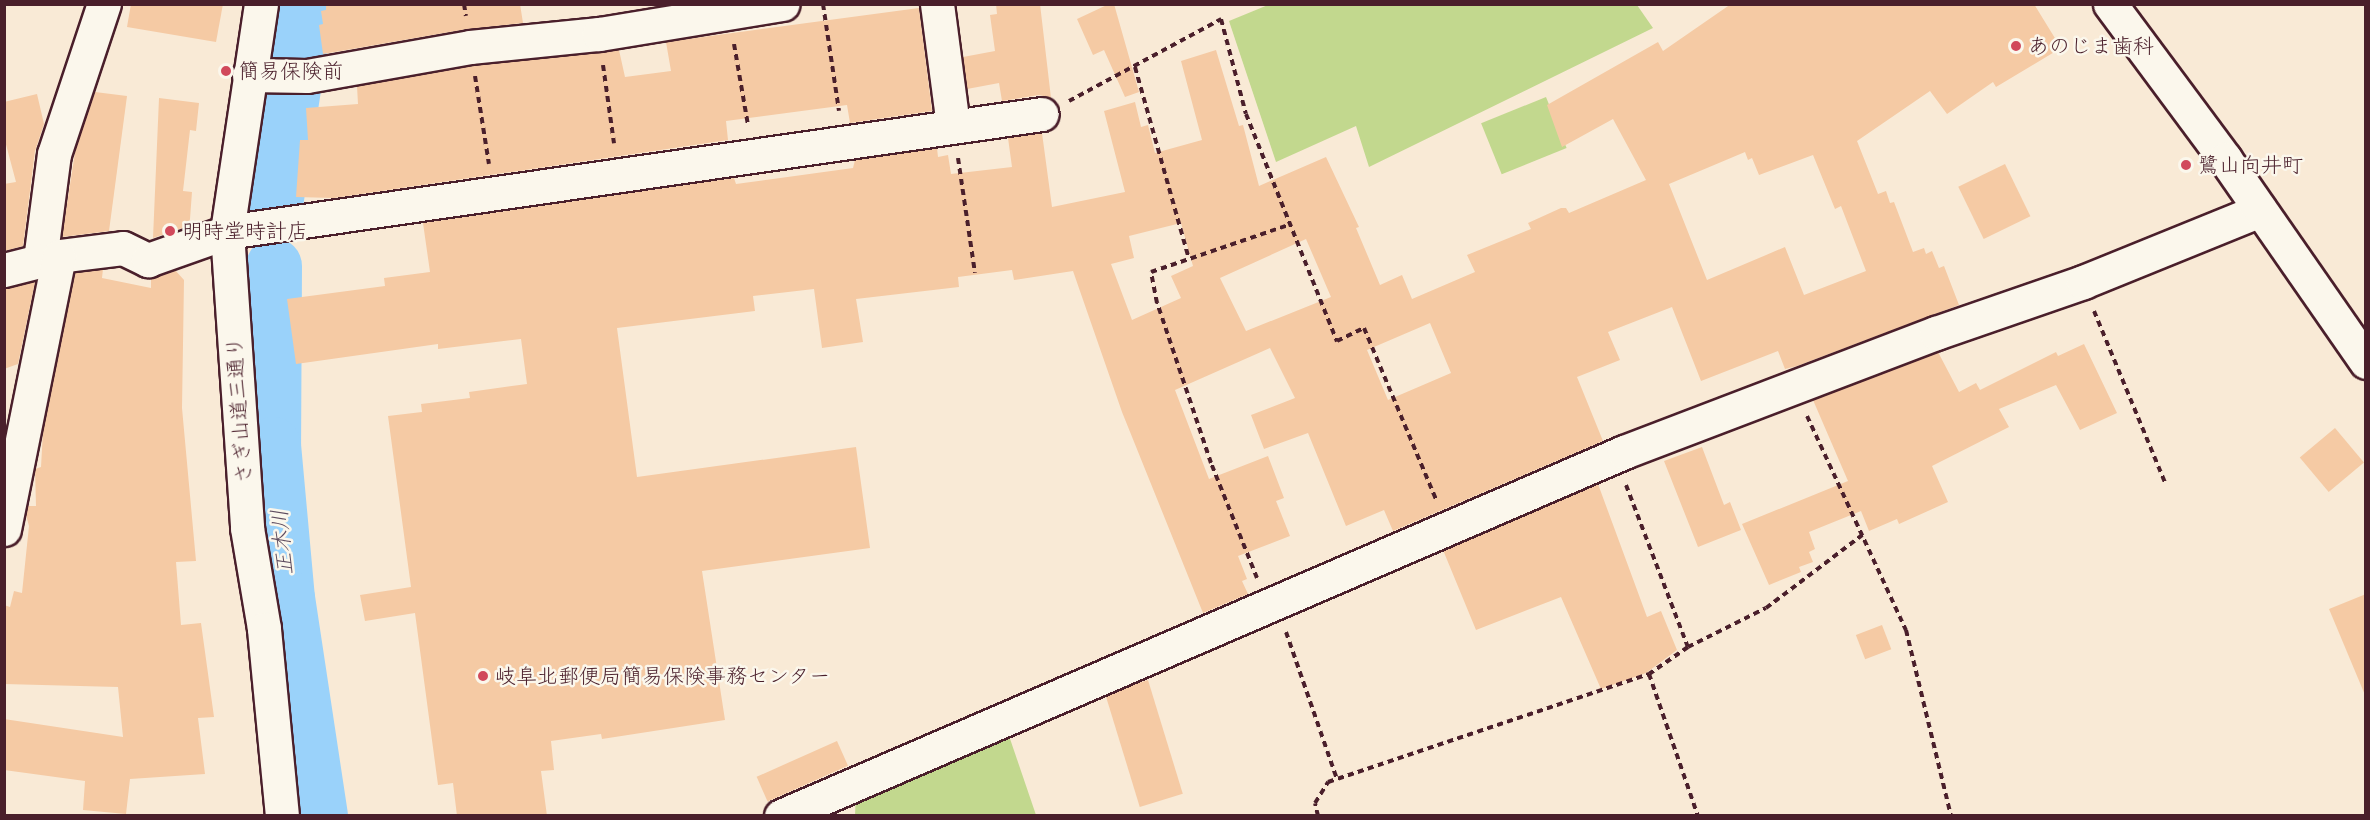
<!DOCTYPE html>
<html>
<head>
<meta charset="utf-8">
<style>
  body { margin:0 }
  #map { position:relative; width:2370px; height:820px; overflow:hidden; background:#f9ead6; font-family:Itim,"Klee One",sans-serif }
  div>[style] { position:absolute }
  .green>* { inset:0; background:#c2d88e; transform-origin:0 0 }
  .river>* { height:56px; margin:-28px; padding:0 28px; transform-origin:28px; border-radius:28px; background:#9ad2fa }
  .building>* { inset:0; background:#f5caa4; transform-origin:0 0 }
  .path>* { height:4px; margin-top:-2px; transform-origin:0; background:repeating-linear-gradient(90deg,#4a1f2b 0 6px,transparent 0 10.5px) }
  .roads { filter:drop-shadow(2px 0 #4a1f2b) drop-shadow(-2px 0 #4a1f2b) drop-shadow(0 2px #4a1f2b) drop-shadow(0 -2px #4a1f2b) }
  .street>* { height:33px; margin:-16.5px; padding:0 16.5px; transform-origin:16.5px; border-radius:16.5px; background:#fbf7ec }
  .secondary>* { height:33px; margin:-16.5px; padding:0 16.5px; transform-origin:16.5px; border-radius:16.5px; background:#fbf7ec }
  .dots>* { width:16px; height:16px; translate:-50% -50%; box-sizing:border-box; border:3px solid #fbf7ec; border-radius:50% }
  span { translate:-50% -50%; white-space:nowrap; text-align:center; line-height:1.15; -webkit-text-stroke:5px #fbf7ec; paint-order:stroke }
  .poi-label { font-size:21px; color:#4a1f2b }
  .left { translate:0 -50%; text-align:left }
  .street-label { font-size:21px; color:#4a1f2b }
  .water-label { font-size:22px; color:#5e4c5f; font-style:italic }
  .frame { position:absolute; inset:0; border:6px solid #4a1f2b; pointer-events:none }
</style>
</head>
<body>
<div id="map">
  <div class="green">
    <div style="clip-path:polygon(1268px 5px,1637px 5px,1653px 28px,1369px 167px,1356px 126px,1276px 162px,1229px 21px)"></div>
    <div style="left:1546px;top:97px;width:55px;height:70px;rotate:68deg"></div>
    <div style="clip-path:polygon(1006px 727px,1036px 815px,855px 816px,856px 790px)"></div>
  </div>
  <div class="river">
    <div style="left:275px;top:205px;width:203px;rotate:-81.2deg"></div>
    <div style="left:274px;top:266px;width:179px;rotate:90.3deg"></div>
    <div style="left:273px;top:445px;width:154px;rotate:84.8deg"></div>
    <div style="left:287px;top:598px;width:220px;rotate:81.4deg"></div>
  </div>
  <div class="building">
    <div style="clip-path:polygon(131px 4px,223px 4px,216px 42px,127px 27px)"></div>
    <div style="clip-path:polygon(326px 4px,520px 4px,523px 23px,467px 29px,323px 54px,319px 25px,323px 24px,321px 11px,326px 10px)"></div>
    <div style="clip-path:polygon(996px 4px,1040px 4px,1051px 98px,1039px 95px,1002px 101px,999px 83px,967px 89px,963px 57px,995px 51px,990px 15px,997px 14px)"></div>
    <div style="clip-path:polygon(1109px 4px,1114px 4px,1139px 92px,1125px 97px,1104px 50px,1093px 55px,1077px 19px)"></div>
    <div style="clip-path:polygon(evenodd,1731px 4px,2034px 4px,2061px 48px,1996px 87px,1993px 82px,1947px 114px,1930px 91px,1857px 141px,1878px 194px,1886px 191px,1890px 203px,1894px 202px,1913px 252px,1924px 248px,1926px 254px,1932px 251px,1939px 268px,1944px 266px,1959px 305px,1797px 366px,1785px 369px,1778px 351px,1701px 381px,1672px 307px,1608px 332px,1620px 360px,1577px 377px,1603px 441px,1393px 531px,1384px 510px,1346px 526px,1308px 433px,1264px 449px,1251px 415px,1295px 398px,1270px 348px,1175px 390px,1209px 479px,1268px 456px,1284px 498px,1276px 501px,1290px 536px,1238px 556px,1247px 579px,1242px 581px,1248px 594px,1203px 613px,1122px 412px,1073px 271px,1014px 280px,1012px 270px,958px 277px,959px 287px,856px 299px,863px 342px,822px 348px,814px 289px,753px 296px,755px 311px,617px 328px,637px 477px,856px 447px,870px 548px,702px 571px,725px 720px,602px 739px,601px 734px,551px 741px,554px 770px,541px 771px,547px 816px,457px 816px,453px 783px,438px 785px,415px 613px,365px 621px,360px 595px,411px 587px,388px 416px,422px 412px,421px 404px,470px 398px,469px 392px,527px 384px,521px 339px,438px 349px,438px 344px,296px 364px,287px 299px,385px 286px,384px 278px,430px 272px,423px 223px,734px 178px,736px 184px,853px 168px,855px 160px,937px 148px,938px 157px,948px 155px,951px 174px,1012px 167px,1008px 138px,1042px 133px,1052px 207px,1125px 192px,1104px 111px,1135px 102px,1141px 127px,1148px 125px,1155px 153px,1202px 140px,1181px 61px,1216px 50px,1239px 126px,1243px 125px,1259px 186px,1326px 157px,1359px 227px,1356px 228px,1380px 285px,1402px 275px,1412px 299px,1475px 272px,1467px 255px,1531px 229px,1528px 223px,1561px 208px,1566px 208px,1569px 213px,1646px 180px,1613px 119px,1562px 147px,1547px 105px,1658px 42px,1663px 51px,1731px 4px,1745px 152px,1748px 160px,1752px 158px,1759px 175px,1813px 155px,1835px 209px,1841px 206px,1866px 271px,1804px 295px,1785px 247px,1707px 280px,1669px 184px,1745px 152px,1731px 4px,1181px 223px,1193px 266px,1171px 276px,1181px 298px,1132px 320px,1111px 264px,1134px 258px,1129px 236px,1181px 223px,1731px 4px,1306px 239px,1331px 297px,1246px 331px,1220px 278px,1306px 239px,1731px 4px,1430px 323px,1451px 373px,1388px 400px,1367px 350px,1430px 323px)"></div>
    <div style="clip-path:polygon(919px 8px,932px 111px,850px 123px,847px 105px,726px 121px,728px 140px,334px 198px,296px 197px,300px 140px,308px 140px,306px 108px,358px 104px,357px 86px,473px 66px,619px 50px,625px 77px,671px 71px,666px 42px)"></div>
    <div style="clip-path:polygon(95px 92px,127px 96px,109px 231px,62px 237px,76px 146px)"></div>
    <div style="clip-path:polygon(37px 94px,44px 124px,35px 151px,23px 246px,4px 251px,4px 184px,16px 182px,4px 137px,4px 102px)"></div>
    <div style="clip-path:polygon(159px 98px,199px 103px,196px 131px,190px 130px,183px 191px,192px 192px,190px 219px,188px 226px,153px 238px)"></div>
    <div style="left:2005px;top:164px;width:58px;height:52px;rotate:64deg"></div>
    <div style="clip-path:polygon(103px 269px,102px 278px,151px 288px,151px 278px,175px 270px,184px 280px,182px 408px,196px 561px,176px 562px,181px 625px,201px 623px,214px 717px,198px 718px,205px 774px,130px 779px,126px 814px,83px 810px,85px 781px,4px 770px,4px 719px,123px 737px,118px 687px,4px 684px,4px 605px,10px 607px,14px 591px,22px 593px,29px 526px,26px 515px,28px 506px,36px 506px,35px 469px,41px 467px,43px 431px,75px 273px)"></div>
    <div style="clip-path:polygon(35px 282px,18px 364px,4px 369px,4px 288px)"></div>
    <div style="clip-path:polygon(2084px 344px,2117px 413px,2080px 430px,2056px 385px,1999px 409px,2009px 427px,1932px 466px,1948px 502px,1899px 524px,1897px 519px,1869px 531px,1861px 511px,1809px 532px,1815px 549px,1809px 552px,1813px 562px,1799px 567px,1801px 572px,1769px 585px,1742px 524px,1848px 481px,1813px 400px,1938px 352px,1959px 392px,1976px 383px,1980px 390px,2056px 352px,2058px 356px)"></div>
    <div style="left:2335px;top:428px;width:45px;height:46px;rotate:50deg"></div>
    <div style="clip-path:polygon(1702px 447px,1724px 505px,1730px 502px,1741px 530px,1698px 547px,1664px 461px)"></div>
    <div style="clip-path:polygon(1598px 484px,1647px 617px,1661px 611px,1677px 650px,1646px 673px,1601px 689px,1561px 597px,1476px 630px,1443px 550px)"></div>
    <div style="clip-path:polygon(2366px 594px,2366px 695px,2365px 695px,2329px 609px)"></div>
    <div style="left:1882px;top:625px;width:26px;height:28px;rotate:69deg"></div>
    <div style="left:1148px;top:680px;width:119px;height:45px;rotate:73deg"></div>
    <div style="left:837px;top:741px;width:27px;height:88px;rotate:66deg"></div>
  </div>
  <div class="path">
    <div style="left:464px;top:4px;width:12px;rotate:81deg"></div>
    <div style="left:823px;top:4px;width:108px;rotate:81.5deg"></div>
    <div style="left:734px;top:44px;width:82px;rotate:80.2deg"></div>
    <div style="left:603px;top:65px;width:79px;rotate:82deg"></div>
    <div style="left:1135px;top:67px;width:199px;rotate:74.3deg"></div>
    <div style="left:475px;top:76px;width:89px;rotate:81deg"></div>
    <div style="left:1069px;top:101px;width:173px;rotate:-28.3deg"></div>
    <div style="left:1221px;top:19px;width:98px;rotate:75.3deg"></div>
    <div style="left:1246px;top:114px;width:245px;rotate:68.2deg"></div>
    <div style="left:1337px;top:341px;width:30px;rotate:-26deg"></div>
    <div style="left:1364px;top:328px;width:186px;rotate:67.2deg"></div>
    <div style="left:958px;top:158px;width:116px;rotate:81.6deg"></div>
    <div style="left:2094px;top:311px;width:185px;rotate:67.5deg"></div>
    <div style="left:1807px;top:416px;width:236px;rotate:65.2deg"></div>
    <div style="left:1906px;top:630px;width:191px;rotate:76.4deg"></div>
    <div style="left:1626px;top:485px;width:173px;rotate:69.1deg"></div>
    <div style="left:1688px;top:647px;width:47px;rotate:145.3deg"></div>
    <div style="left:1649px;top:674px;width:150px;rotate:71deg"></div>
    <div style="left:1257px;top:578px;width:124px;rotate:-111.8deg"></div>
    <div style="left:1211px;top:463px;width:169px;rotate:-108.6deg"></div>
    <div style="left:1157px;top:303px;width:32px;rotate:-101deg"></div>
    <div style="left:1151px;top:272px;width:148px;rotate:-18.9deg"></div>
    <div style="left:1286px;top:632px;width:156px;rotate:70.9deg"></div>
    <div style="left:1688px;top:647px;width:87px;rotate:-26.6deg"></div>
    <div style="left:1766px;top:608px;width:121px;rotate:-37.2deg"></div>
    <div style="left:1318px;top:816px;width:13px;rotate:-103deg"></div>
    <div style="left:1315px;top:803px;width:25px;rotate:-58deg"></div>
    <div style="left:1328px;top:782px;width:339px;rotate:-18.6deg"></div>
  </div>
  <div class="roads">
    <div class="street">
      <div style="left:937px;top:4px;width:122px;rotate:82.5deg"></div>
      <div style="left:249px;top:75px;width:58px;rotate:1deg"></div>
      <div style="left:307px;top:76px;width:166px;rotate:-10.1deg"></div>
      <div style="left:470px;top:47px;width:130px;rotate:-5.8deg"></div>
      <div style="left:599px;top:34px;width:186px;rotate:-9.3deg"></div>
      <div style="left:40px;top:260px;width:107px;rotate:-82.5deg"></div>
      <div style="left:54px;top:154px;width:158px;rotate:-71.6deg"></div>
      <div style="left:4px;top:270px;width:57px;rotate:-14.3deg"></div>
      <div style="left:59px;top:256px;width:64px;rotate:-7.1deg"></div>
      <div style="left:123px;top:248px;width:28px;rotate:26deg"></div>
      <div style="left:148px;top:260px;width:84px;rotate:-19.5deg"></div>
      <div style="left:227px;top:232px;width:823px;rotate:-8.24deg"></div>
      <div style="left:4px;top:529px;width:278px;rotate:-78.6deg"></div>
      <div style="left:781px;top:816px;width:918px;rotate:-23.35deg"></div>
      <div style="left:1624px;top:452px;width:334px;rotate:-20.9deg"></div>
      <div style="left:1936px;top:333px;width:156px;rotate:-19.1deg"></div>
      <div style="left:2083px;top:282px;width:191px;rotate:-22.1deg"></div>
    </div>
    <div class="secondary">
      <div style="left:261px;top:4px;width:231px;rotate:98.5deg"></div>
      <div style="left:227px;top:232px;width:297px;rotate:86.1deg"></div>
      <div style="left:247px;top:528px;width:102px;rotate:80.4deg"></div>
      <div style="left:264px;top:629px;width:188px;rotate:84.5deg"></div>
      <div style="left:2110px;top:4px;width:193px;rotate:53.4deg"></div>
      <div style="left:2225px;top:159px;width:247px;rotate:55.2deg"></div>
    </div>
  </div>
  <div class="dots">
    <div style="left:2016px;top:46px;background:#d1495b"></div>
    <div style="left:226px;top:71px;background:#d1495b"></div>
    <div style="left:2186px;top:165px;background:#d1495b"></div>
    <div style="left:170px;top:231px;background:#d1495b"></div>
    <div style="left:483px;top:676px;background:#d1495b"></div>
  </div>
  <div class="poi-label">
    <span class="left" style="left:2028px;top:46px">あのじま歯科</span>
    <span class="left" style="left:238px;top:71px">簡易保険前</span>
    <span class="left" style="left:2198px;top:165px">鷺山向井町</span>
    <span class="left" style="left:182px;top:231px">明時堂時計店</span>
    <span class="left" style="left:495px;top:676px">岐阜北郵便局簡易保険事務センター</span>
  </div>
  <div class="street-label">
    <span style="left:239px;top:410px;rotate:-94deg">さぎ山道三通り</span>
  </div>
  <div class="water-label">
    <span style="left:282px;top:542px;rotate:-95deg">正木川</span>
  </div>
  <div class="frame"></div>
</div>
</body>
</html>
